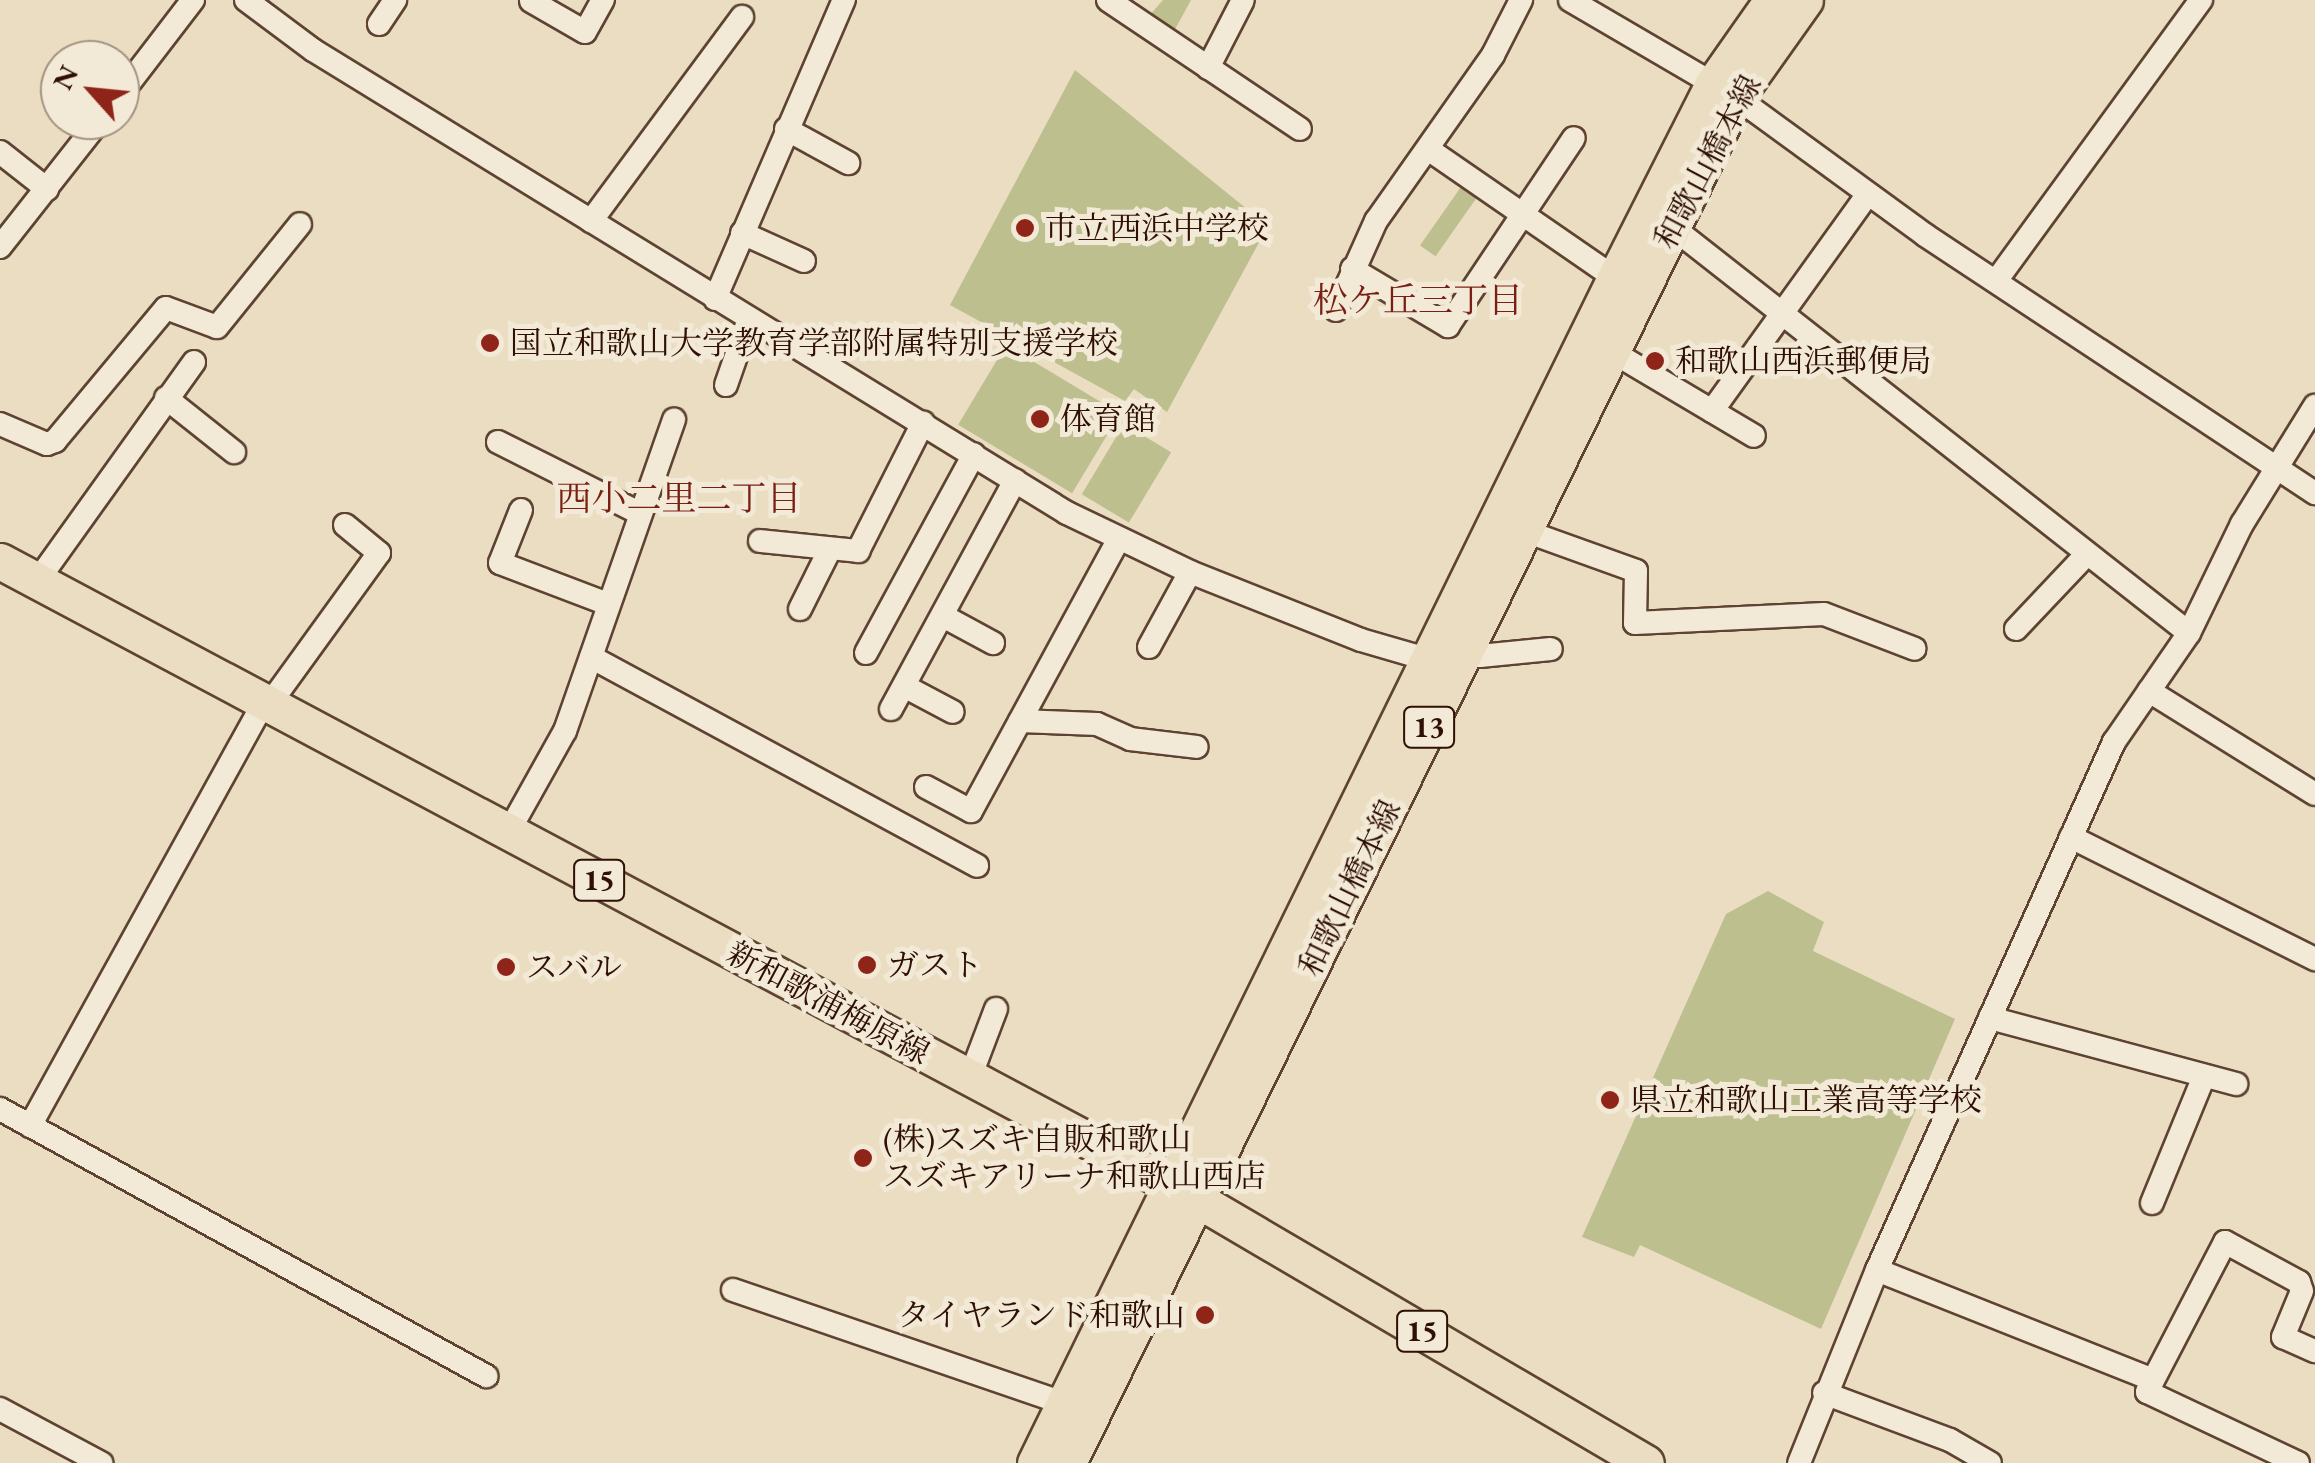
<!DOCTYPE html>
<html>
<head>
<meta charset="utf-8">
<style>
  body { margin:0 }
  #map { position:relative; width:2315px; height:1463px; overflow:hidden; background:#ebddc1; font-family:"EB Garamond","Noto Serif JP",serif }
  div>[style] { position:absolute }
  .green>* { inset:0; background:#bdbf8f; transform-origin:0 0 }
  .roads { filter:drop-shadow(2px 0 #5e4332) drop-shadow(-2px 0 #5e4332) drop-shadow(0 2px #5e4332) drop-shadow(0 -2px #5e4332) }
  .street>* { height:22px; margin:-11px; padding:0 11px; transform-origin:11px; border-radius:11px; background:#f2e9d7 }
  .primary>* { height:35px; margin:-17.5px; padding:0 17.5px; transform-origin:17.5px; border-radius:17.5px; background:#ebddc1 }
  .dots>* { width:28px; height:28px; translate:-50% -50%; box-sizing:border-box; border:5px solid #f2e9d7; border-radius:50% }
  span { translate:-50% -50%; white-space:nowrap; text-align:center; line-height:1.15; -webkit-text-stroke:10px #f2e9d7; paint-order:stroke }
  .shield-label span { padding:2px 8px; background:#f2e9d7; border:2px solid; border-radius:8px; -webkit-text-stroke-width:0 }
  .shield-label { font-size:30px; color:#2f1002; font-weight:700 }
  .street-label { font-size:32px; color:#2f1002 }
  .poi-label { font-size:32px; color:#2f1002 }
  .left { translate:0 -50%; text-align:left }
  .right { translate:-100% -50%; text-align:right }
  .neighbourhood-label { font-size:35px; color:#7a1f14 }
  .north { position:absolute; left:40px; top:40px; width:100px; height:100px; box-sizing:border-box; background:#f2e9d7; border:2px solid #a49282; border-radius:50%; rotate:297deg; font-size:28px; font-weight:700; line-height:40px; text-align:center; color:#2f1002 }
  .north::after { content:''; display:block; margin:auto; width:35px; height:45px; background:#8f2418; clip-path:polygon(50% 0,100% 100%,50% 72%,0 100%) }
</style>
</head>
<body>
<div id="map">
  <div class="green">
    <div style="clip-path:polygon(1163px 0,1191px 0,1173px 33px,1149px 16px)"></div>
    <div style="clip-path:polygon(1075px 70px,1268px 226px,1167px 412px,1134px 389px,1125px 401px,950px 305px)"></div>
    <div style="left:1463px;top:184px;width:19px;height:75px;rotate:35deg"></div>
    <div style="left:1006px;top:345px;width:133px;height:93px;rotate:31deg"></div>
    <div style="left:1124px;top:424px;width:55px;height:82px;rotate:31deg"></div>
    <div style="clip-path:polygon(1768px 891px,1824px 922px,1813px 951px,1955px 1019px,1821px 1329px,1640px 1245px,1634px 1257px,1582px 1237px,1726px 914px)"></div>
  </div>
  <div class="roads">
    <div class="street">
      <div style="left:246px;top:0;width:84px;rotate:36.7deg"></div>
      <div style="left:313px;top:50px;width:885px;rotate:31.55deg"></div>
      <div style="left:1067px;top:513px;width:136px;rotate:25.6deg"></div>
      <div style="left:1190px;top:572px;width:184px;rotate:21.7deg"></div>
      <div style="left:1361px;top:640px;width:82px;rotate:16.2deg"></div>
      <div style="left:1108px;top:0;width:231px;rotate:33.9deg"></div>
      <div style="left:1570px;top:0;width:192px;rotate:30.3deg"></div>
      <div style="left:1736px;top:97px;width:234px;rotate:36.1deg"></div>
      <div style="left:1925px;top:235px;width:468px;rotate:33.5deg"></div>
      <div style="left:531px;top:1px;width:62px;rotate:29.9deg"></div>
      <div style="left:585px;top:32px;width:37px;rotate:-61deg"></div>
      <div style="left:379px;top:24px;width:29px;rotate:-56deg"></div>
      <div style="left:1208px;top:68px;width:76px;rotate:-62.8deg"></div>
      <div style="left:120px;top:95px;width:120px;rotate:-52.5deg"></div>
      <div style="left:786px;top:129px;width:71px;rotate:28.7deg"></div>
      <div style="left:1428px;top:149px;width:227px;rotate:34.6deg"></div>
      <div style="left:0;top:152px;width:60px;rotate:38.2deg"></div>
      <div style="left:591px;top:221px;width:254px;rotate:-53.5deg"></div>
      <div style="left:1672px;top:227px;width:657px;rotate:38.14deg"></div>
      <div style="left:742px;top:233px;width:68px;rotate:24.3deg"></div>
      <div style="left:0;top:247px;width:162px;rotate:-51.8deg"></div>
      <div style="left:1352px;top:269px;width:112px;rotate:30.7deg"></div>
      <div style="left:1448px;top:326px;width:226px;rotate:-56.2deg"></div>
      <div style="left:1996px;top:281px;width:348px;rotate:-53.9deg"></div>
      <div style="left:715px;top:299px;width:326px;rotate:-66.7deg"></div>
      <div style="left:1336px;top:310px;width:98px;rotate:-65.8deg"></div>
      <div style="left:1376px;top:221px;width:203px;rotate:-54.8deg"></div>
      <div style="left:1493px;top:55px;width:62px;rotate:-63deg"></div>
      <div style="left:1611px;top:351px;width:166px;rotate:30.7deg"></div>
      <div style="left:726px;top:385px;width:70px;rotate:-70.8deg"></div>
      <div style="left:166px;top:398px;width:87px;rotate:38.5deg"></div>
      <div style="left:1712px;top:411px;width:267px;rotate:-54.3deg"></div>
      <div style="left:0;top:424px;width:51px;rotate:23.1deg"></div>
      <div style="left:47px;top:444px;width:9px;rotate:-21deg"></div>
      <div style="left:55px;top:441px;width:173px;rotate:-50.2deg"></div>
      <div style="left:166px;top:308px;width:54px;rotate:20.4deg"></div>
      <div style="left:217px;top:327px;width:132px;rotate:-51.1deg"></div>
      <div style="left:498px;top:442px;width:158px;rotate:26.7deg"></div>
      <div style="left:521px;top:510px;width:57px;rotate:111.6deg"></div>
      <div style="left:500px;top:563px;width:116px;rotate:20.8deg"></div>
      <div style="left:1525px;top:531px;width:118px;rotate:19.8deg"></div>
      <div style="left:1636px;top:571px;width:52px;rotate:91.1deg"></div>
      <div style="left:1635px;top:623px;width:189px;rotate:-2.7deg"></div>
      <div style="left:1824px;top:614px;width:97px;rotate:21deg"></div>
      <div style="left:760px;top:541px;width:99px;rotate:5.8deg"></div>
      <div style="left:858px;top:551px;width:144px;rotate:-63.1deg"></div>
      <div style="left:38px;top:580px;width:268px;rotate:-54.4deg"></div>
      <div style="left:800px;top:609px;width:67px;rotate:-63.4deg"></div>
      <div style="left:943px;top:616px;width:57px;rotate:28.4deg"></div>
      <div style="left:2016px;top:629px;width:102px;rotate:-46.6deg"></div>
      <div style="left:1149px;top:647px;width:85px;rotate:-61.3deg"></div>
      <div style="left:1465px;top:650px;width:16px;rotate:22deg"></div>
      <div style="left:1480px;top:656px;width:71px;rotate:-5.6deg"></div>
      <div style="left:866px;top:653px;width:226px;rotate:-61.5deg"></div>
      <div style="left:591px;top:657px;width:439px;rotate:28.4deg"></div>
      <div style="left:904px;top:686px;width:55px;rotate:28deg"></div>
      <div style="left:2149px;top:691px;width:195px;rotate:31.8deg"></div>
      <div style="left:271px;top:702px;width:184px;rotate:-54.1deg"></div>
      <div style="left:379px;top:553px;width:44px;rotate:-140.5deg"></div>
      <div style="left:891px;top:709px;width:260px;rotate:-61.5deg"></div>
      <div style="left:1020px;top:721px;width:77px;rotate:2.2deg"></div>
      <div style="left:1097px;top:724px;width:36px;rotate:24deg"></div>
      <div style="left:1130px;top:739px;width:67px;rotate:6.8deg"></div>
      <div style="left:926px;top:787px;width:51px;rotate:28.1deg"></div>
      <div style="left:971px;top:811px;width:308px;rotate:-61.5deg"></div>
      <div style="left:509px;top:831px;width:115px;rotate:-60.8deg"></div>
      <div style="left:565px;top:731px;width:330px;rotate:-70.7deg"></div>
      <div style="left:2071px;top:837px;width:273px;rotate:26.6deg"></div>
      <div style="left:1990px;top:1018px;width:255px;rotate:15deg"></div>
      <div style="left:969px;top:1080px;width:76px;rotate:-69.2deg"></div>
      <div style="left:0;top:1109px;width:555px;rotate:28.78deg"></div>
      <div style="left:30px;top:1126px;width:488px;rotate:-61.1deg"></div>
      <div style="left:2152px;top:1203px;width:137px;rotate:-67.7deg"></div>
      <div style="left:1877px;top:1270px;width:297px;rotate:21.7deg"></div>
      <div style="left:733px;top:1290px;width:361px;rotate:18.9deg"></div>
      <div style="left:1824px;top:1393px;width:134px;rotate:20.5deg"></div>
      <div style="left:1950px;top:1440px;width:46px;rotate:29.9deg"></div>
      <div style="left:0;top:1409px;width:115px;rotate:28.1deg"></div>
      <div style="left:1799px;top:1463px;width:208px;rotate:-68deg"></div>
      <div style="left:1877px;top:1270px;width:579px;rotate:-65.83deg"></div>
      <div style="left:2114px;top:742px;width:132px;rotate:-55.5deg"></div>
      <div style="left:2189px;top:633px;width:121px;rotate:-64.1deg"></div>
      <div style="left:2242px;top:524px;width:139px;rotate:-58.3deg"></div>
      <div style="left:2298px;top:1463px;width:167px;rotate:-154.8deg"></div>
      <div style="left:2147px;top:1392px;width:169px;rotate:-62.5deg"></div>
      <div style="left:2225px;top:1242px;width:84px;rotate:28.4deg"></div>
      <div style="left:2299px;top:1282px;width:9px;rotate:72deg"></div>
      <div style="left:2302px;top:1291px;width:50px;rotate:112.4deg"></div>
      <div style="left:2283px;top:1337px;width:35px;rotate:24deg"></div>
    </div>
    <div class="primary">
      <div style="left:0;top:561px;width:1330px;rotate:28.03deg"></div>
      <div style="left:1174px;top:1186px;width:547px;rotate:30.41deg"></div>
      <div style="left:1035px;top:1463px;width:1319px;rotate:-63.92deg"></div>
      <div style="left:1615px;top:278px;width:217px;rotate:-63.2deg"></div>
      <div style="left:1713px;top:84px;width:103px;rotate:-54.9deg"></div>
      <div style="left:1068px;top:1463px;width:1521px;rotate:-63.94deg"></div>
      <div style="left:1736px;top:97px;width:119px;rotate:-54.6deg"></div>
    </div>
  </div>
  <div class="dots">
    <div style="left:1025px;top:228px;background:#8f2418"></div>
    <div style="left:490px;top:343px;background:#8f2418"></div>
    <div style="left:1655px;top:361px;background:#8f2418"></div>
    <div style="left:1040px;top:419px;background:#8f2418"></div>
    <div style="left:867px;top:965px;background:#8f2418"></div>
    <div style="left:506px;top:967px;background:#8f2418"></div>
    <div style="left:1610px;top:1100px;background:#8f2418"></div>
    <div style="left:863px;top:1158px;background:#8f2418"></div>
    <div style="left:1205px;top:1315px;background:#8f2418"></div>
  </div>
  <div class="shield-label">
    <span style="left:1429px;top:727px">13</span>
    <span style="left:599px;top:880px">15</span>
    <span style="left:1422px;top:1331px">15</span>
  </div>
  <div class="street-label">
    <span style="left:1708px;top:162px;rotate:-62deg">和歌山橋本線</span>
    <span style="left:1350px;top:888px;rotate:-64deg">和歌山橋本線</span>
    <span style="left:828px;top:1003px;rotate:28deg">新和歌浦梅原線</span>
  </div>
  <div class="poi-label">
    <span class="left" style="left:1045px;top:228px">市立西浜中学校</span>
    <span class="left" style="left:510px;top:343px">国立和歌山大学教育学部附属特別支援学校</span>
    <span class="left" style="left:1675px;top:361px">和歌山西浜郵便局</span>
    <span class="left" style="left:1060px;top:419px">体育館</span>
    <span class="left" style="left:887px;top:965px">ガスト</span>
    <span class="left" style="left:526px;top:967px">スバル</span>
    <span class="left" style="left:1630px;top:1100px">県立和歌山工業高等学校</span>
    <span class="left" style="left:883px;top:1158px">(株)スズキ自販和歌山<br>スズキアリーナ和歌山西店</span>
    <span class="right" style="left:1185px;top:1315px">タイヤランド和歌山</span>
  </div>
  <div class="neighbourhood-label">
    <span style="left:1418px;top:300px">松ケ丘三丁目</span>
    <span style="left:679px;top:498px">西小二里二丁目</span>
  </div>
  <div class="north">N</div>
</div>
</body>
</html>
